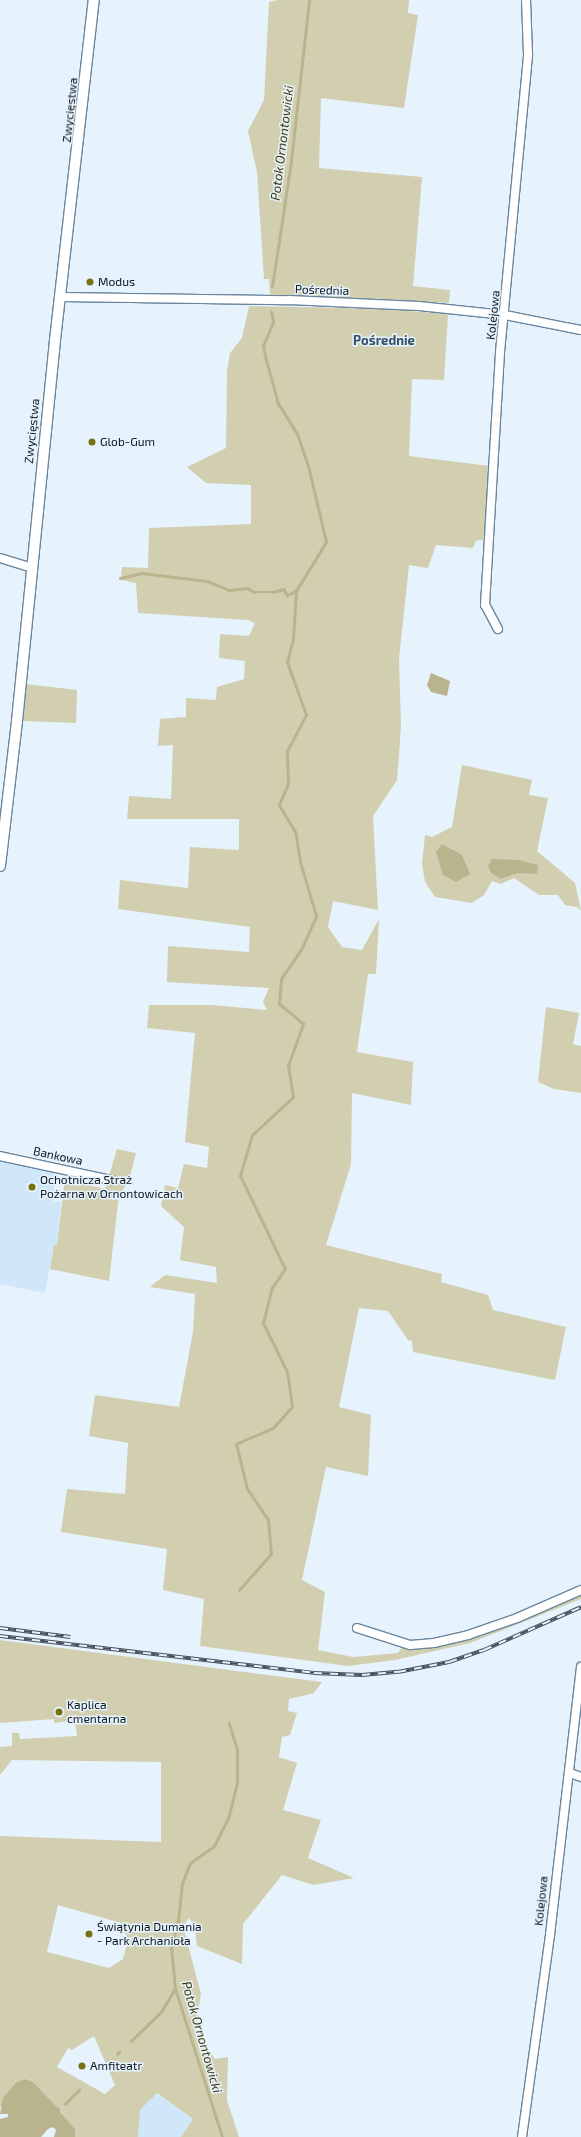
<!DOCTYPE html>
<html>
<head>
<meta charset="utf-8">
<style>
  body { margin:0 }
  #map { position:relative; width:581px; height:2137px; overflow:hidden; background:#e6f2fc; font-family:"Exo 2",sans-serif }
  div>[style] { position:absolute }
  .built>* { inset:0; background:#d0e6f9 }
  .green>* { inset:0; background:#d2cfb1 }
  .water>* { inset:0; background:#b9b48d }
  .stream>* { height:2.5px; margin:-1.25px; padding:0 1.25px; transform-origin:1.25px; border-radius:1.25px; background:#b9b48d }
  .roads { filter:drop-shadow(1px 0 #6a869e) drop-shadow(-1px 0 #6a869e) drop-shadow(0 1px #6a869e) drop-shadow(0 -1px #6a869e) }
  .minor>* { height:8px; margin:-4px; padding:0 4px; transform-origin:4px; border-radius:4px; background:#fff }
  .tertiary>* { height:10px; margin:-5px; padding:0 5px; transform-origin:5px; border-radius:5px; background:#fff }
  .rail>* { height:4px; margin-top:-2px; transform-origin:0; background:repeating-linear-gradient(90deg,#e6f2fc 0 8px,#45505a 0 16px); box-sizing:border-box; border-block:1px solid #45505a }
  .dots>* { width:11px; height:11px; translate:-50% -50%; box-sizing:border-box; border:2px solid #e6f2fc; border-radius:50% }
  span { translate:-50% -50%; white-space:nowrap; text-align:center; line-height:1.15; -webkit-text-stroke:3px #e6f2fc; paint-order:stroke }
  .street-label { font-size:12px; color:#0c1720 }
  .poi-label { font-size:12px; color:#0c1720 }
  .left { translate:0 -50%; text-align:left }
  .water-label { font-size:13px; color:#443e0c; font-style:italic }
  .neighbourhood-label { font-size:13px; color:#375066; font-weight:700 }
</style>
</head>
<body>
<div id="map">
  <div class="built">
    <div style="clip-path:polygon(0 1160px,55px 1173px,53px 1201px,61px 1202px,57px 1245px,54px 1245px,45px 1293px,0 1284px)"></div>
    <div style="clip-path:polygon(156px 2093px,193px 2119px,181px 2137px,138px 2137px,140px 2110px)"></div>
  </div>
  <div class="green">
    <div style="clip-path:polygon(278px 0,409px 0,408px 13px,418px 15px,404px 108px,321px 98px,319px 168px,422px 177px,413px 286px,450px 290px,449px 303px,382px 299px,270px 296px,269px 279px,264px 279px,257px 172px,248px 131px,264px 100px,269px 2px)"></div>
    <div style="clip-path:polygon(249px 306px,384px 309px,448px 314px,444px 380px,412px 379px,409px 456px,490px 466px,485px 539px,476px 541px,473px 548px,436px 545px,428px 568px,409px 565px,399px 659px,401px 727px,397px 780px,373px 816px,378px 910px,333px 901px,328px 927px,342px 947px,362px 950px,379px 919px,376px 974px,368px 974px,357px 1052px,413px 1062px,411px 1105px,352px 1093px,351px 1164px,326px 1245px,442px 1274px,441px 1282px,488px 1295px,493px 1310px,566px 1327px,555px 1380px,413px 1352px,412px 1341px,408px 1340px,388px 1311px,359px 1308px,339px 1407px,371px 1415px,368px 1476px,326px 1467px,302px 1580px,325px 1592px,318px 1650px,353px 1657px,398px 1653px,403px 1646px,468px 1635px,581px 1590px,581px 1599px,470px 1643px,395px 1660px,348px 1666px,200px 1646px,204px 1599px,163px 1590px,167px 1549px,61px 1532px,67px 1489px,125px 1494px,128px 1443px,89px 1436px,95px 1395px,179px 1407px,193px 1332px,195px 1294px,150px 1287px,165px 1275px,217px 1283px,216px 1267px,180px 1260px,184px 1227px,161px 1206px,165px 1185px,178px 1188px,184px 1164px,207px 1168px,209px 1147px,185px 1142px,195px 1033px,147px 1028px,149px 1005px,212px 1005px,267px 1010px,263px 1002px,269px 988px,167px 982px,168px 946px,249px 952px,250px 927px,118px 909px,120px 880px,188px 888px,190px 847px,239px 850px,239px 819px,127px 819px,129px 796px,171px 799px,173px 745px,158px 746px,160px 719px,186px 717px,186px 698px,216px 700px,217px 687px,244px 679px,245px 661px,219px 658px,220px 634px,249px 636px,255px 623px,248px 620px,138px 613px,136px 583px,121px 580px,122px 567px,148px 568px,149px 528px,251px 524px,251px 485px,206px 483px,187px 467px,226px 448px,227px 371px,230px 353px,242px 338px)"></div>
    <div style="clip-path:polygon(26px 684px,77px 690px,76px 723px,22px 721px)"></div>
    <div style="clip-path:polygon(462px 765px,532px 780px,529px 795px,548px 798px,537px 851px,575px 883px,581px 911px,577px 907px,565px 905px,558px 895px,539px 895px,514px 878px,501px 884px,492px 881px,484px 895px,472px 903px,435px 897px,425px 882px,422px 864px,425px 835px,432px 837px,452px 827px)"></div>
    <div style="clip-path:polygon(546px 1007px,579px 1013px,573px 1044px,581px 1046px,581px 1093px,554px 1089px,538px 1082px)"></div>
    <div style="clip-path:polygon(117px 1149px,136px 1153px,129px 1181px,119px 1195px,109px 1281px,50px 1269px,54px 1245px,57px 1245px,65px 1178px,70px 1174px,74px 1175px,73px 1182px,105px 1189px)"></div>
    <div style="clip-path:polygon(evenodd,0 1640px,322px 1682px,314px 1693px,289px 1699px,288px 1711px,297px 1713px,290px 1735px,282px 1737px,279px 1757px,297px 1763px,283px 1810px,321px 1820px,308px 1858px,354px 1878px,313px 1885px,282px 1875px,243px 1924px,242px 1964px,197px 1946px,195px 1928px,189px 1918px,183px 1926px,201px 1994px,195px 2032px,215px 2059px,228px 2057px,227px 2100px,239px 2137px,181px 2137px,193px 2119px,157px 2093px,140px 2110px,138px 2137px,75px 2137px,75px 2129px,60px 2112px,62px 2107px,58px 2108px,33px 2082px,25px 2079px,0 2108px,0 1836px,161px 1842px,161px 1762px,12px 1760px,0 1775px,0 1747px,12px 1746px,12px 1733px,19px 1733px,20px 1739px,77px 1736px,75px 1720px,54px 1723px,54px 1719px,0 1723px,0 1640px,58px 1905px,121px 1923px,128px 1940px,123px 1959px,109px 1968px,47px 1952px,58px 1905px,0 1640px,94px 2036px,115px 2085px,105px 2094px,57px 2067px,68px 2048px,72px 2050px,94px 2036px)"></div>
  </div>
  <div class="water">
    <div style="clip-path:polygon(431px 673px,450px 681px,447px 696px,431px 692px,427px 685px)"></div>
    <div style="clip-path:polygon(442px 844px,462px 855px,470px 874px,456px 882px,443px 875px,436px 852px)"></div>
    <div style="clip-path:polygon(492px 859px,518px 860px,538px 865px,537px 874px,517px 873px,501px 879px,491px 873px,488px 866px)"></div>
    <div style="clip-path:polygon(25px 2079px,33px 2082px,58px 2108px,61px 2107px,60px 2112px,75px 2129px,75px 2137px,54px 2137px,56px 2130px,53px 2127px,48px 2129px,41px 2137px,0 2137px,0 2119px,8px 2117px,8px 2114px,0 2114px,3px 2098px,16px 2083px)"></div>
  </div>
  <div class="stream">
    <div style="left:272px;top:287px;width:127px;rotate:-81.4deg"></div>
    <div style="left:291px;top:161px;width:162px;rotate:-83.6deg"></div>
    <div style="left:120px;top:578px;width:23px;rotate:-13deg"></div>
    <div style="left:142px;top:573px;width:65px;rotate:7deg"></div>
    <div style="left:207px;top:581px;width:24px;rotate:22deg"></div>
    <div style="left:229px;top:590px;width:19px;rotate:-6deg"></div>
    <div style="left:248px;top:588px;width:7px;rotate:34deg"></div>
    <div style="left:254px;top:592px;width:19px"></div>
    <div style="left:273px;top:592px;width:11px;rotate:-15deg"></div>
    <div style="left:284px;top:589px;width:7px;rotate:63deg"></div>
    <div style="left:287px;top:595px;width:10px;rotate:-24deg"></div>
    <div style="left:239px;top:1590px;width:48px;rotate:-48.4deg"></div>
    <div style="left:271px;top:1554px;width:34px;rotate:-95deg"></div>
    <div style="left:268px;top:1520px;width:37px;rotate:-124deg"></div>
    <div style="left:247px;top:1489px;width:46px;rotate:-103.7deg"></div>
    <div style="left:236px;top:1444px;width:40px;rotate:-23.4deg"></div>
    <div style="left:273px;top:1428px;width:28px;rotate:-48deg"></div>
    <div style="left:292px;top:1407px;width:35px;rotate:-98deg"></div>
    <div style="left:287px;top:1372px;width:55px;rotate:-116.1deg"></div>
    <div style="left:263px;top:1323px;width:36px;rotate:-76deg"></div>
    <div style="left:272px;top:1288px;width:23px;rotate:-56deg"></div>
    <div style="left:285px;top:1269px;width:103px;rotate:-115.8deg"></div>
    <div style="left:240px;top:1176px;width:43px;rotate:-73.7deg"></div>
    <div style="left:252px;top:1135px;width:56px;rotate:-42.8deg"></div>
    <div style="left:293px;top:1097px;width:31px;rotate:-99deg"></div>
    <div style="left:288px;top:1066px;width:45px;rotate:-70.3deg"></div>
    <div style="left:303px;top:1024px;width:31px;rotate:-140deg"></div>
    <div style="left:279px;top:1004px;width:25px;rotate:-85deg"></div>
    <div style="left:281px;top:979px;width:37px;rotate:-56deg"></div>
    <div style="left:302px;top:948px;width:35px;rotate:-66deg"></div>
    <div style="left:316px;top:916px;width:56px;rotate:-106.5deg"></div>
    <div style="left:300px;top:862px;width:30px;rotate:-99deg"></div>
    <div style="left:295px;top:832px;width:31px;rotate:-121deg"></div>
    <div style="left:279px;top:805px;width:23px;rotate:-67deg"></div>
    <div style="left:288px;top:784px;width:33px;rotate:-92deg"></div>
    <div style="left:287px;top:751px;width:41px;rotate:-62.2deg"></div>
    <div style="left:306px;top:715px;width:56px;rotate:-109.7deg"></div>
    <div style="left:287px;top:662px;width:23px;rotate:-75deg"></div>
    <div style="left:293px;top:640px;width:49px;rotate:-86.5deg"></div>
    <div style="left:296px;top:591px;width:57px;rotate:-58.5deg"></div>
    <div style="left:326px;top:542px;width:78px;rotate:-103.3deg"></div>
    <div style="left:308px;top:466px;width:34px;rotate:-109deg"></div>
    <div style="left:297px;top:434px;width:36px;rotate:-122deg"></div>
    <div style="left:278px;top:404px;width:46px;rotate:-105.3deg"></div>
    <div style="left:266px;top:360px;width:14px;rotate:-102deg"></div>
    <div style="left:263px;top:346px;width:26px;rotate:-67deg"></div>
    <div style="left:273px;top:322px;width:10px;rotate:-101deg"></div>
    <div style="left:131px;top:2041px;width:42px;rotate:-44deg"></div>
    <div style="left:161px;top:2012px;width:27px;rotate:-59deg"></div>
    <div style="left:117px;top:2054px;width:3px;rotate:-45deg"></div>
    <div style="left:65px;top:2104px;width:20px;rotate:-45deg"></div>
    <div style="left:222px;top:2137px;width:155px;rotate:-107.6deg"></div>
    <div style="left:175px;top:1989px;width:42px;rotate:-95.4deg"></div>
    <div style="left:171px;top:1947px;width:27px;rotate:-75deg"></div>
    <div style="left:178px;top:1921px;width:37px;rotate:-84deg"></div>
    <div style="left:182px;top:1884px;width:22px;rotate:-69deg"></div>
    <div style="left:190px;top:1863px;width:29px;rotate:-35deg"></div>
    <div style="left:214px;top:1846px;width:30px;rotate:-63deg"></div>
    <div style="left:228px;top:1819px;width:37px;rotate:-76deg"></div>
    <div style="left:237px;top:1783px;width:33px;rotate:-90deg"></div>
    <div style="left:237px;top:1750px;width:28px;rotate:-107deg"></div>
  </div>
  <div class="roads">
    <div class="minor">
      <div style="left:61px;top:297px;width:228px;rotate:0.8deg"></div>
      <div style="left:289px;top:300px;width:130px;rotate:2.6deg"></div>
      <div style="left:419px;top:306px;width:86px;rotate:6deg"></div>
      <div style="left:505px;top:315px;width:77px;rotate:11.2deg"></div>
      <div style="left:0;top:558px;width:31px;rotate:17deg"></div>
      <div style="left:498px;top:629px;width:27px;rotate:-118deg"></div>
      <div style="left:485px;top:605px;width:253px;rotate:-86.6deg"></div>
      <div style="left:500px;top:352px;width:299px;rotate:-84.6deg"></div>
      <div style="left:528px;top:54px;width:54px;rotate:-92.1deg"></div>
      <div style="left:0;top:1156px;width:114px;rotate:12.2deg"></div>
      <div style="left:357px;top:1628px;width:56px;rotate:17.8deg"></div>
      <div style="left:410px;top:1645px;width:24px;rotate:-5deg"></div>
      <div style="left:434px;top:1643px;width:35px;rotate:-13deg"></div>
      <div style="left:468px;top:1635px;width:52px;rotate:-19.1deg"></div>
      <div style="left:517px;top:1618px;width:70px;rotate:-23.6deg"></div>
      <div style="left:570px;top:1773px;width:12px;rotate:20deg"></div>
      <div style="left:522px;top:2137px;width:204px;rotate:-82.1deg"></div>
      <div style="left:550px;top:1935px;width:270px;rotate:-83.4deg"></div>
    </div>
    <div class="tertiary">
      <div style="left:0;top:866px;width:146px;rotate:-83.3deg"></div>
      <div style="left:17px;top:721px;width:383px;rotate:-84.3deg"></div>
      <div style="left:55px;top:340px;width:342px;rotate:-83.5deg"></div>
    </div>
  </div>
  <div class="rail">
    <div style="left:0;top:1628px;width:71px;rotate:7.3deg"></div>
    <div style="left:0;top:1636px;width:316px;rotate:6.7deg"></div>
    <div style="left:314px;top:1673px;width:48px;rotate:2.4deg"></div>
    <div style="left:362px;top:1675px;width:36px;rotate:-5deg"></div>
    <div style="left:398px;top:1672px;width:52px;rotate:-11.1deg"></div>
    <div style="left:449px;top:1662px;width:37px;rotate:-19deg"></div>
    <div style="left:484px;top:1650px;width:106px;rotate:-23.9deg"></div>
  </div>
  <div class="dots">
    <div style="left:90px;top:282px;background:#7b7010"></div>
    <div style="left:92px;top:442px;background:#7b7010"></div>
    <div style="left:32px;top:1187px;background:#7b7010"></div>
    <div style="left:59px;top:1712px;background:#7b7010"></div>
    <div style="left:89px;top:1934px;background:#7b7010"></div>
    <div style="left:82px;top:2066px;background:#7b7010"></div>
  </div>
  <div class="street-label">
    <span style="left:70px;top:110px;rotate:-84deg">Zwycięstwa</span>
    <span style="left:322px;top:290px;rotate:2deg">Pośrednia</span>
    <span style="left:493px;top:315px;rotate:-84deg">Kolejowa</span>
    <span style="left:32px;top:431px;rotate:-84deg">Zwycięstwa</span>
    <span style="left:58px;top:1156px;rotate:12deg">Bankowa</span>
    <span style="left:541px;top:1901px;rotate:-84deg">Kolejowa</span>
  </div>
  <div class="poi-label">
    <span class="left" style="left:98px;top:282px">Modus</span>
    <span class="left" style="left:100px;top:442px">Glob-Gum</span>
    <span class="left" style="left:40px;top:1187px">Ochotnicza Straż<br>Pożarna w Ornontowicach</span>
    <span class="left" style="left:67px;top:1712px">Kaplica<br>cmentarna</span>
    <span class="left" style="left:97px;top:1934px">Świątynia Dumania<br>- Park Archanioła</span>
    <span class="left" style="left:90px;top:2066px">Amfiteatr</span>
  </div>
  <div class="water-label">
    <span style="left:282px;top:143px;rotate:-83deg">Potok Ornontowicki</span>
    <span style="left:202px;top:2037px;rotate:74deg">Potok Ornontowicki</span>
  </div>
  <div class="neighbourhood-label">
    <span style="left:384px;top:340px">Pośrednie</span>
  </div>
</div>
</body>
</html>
